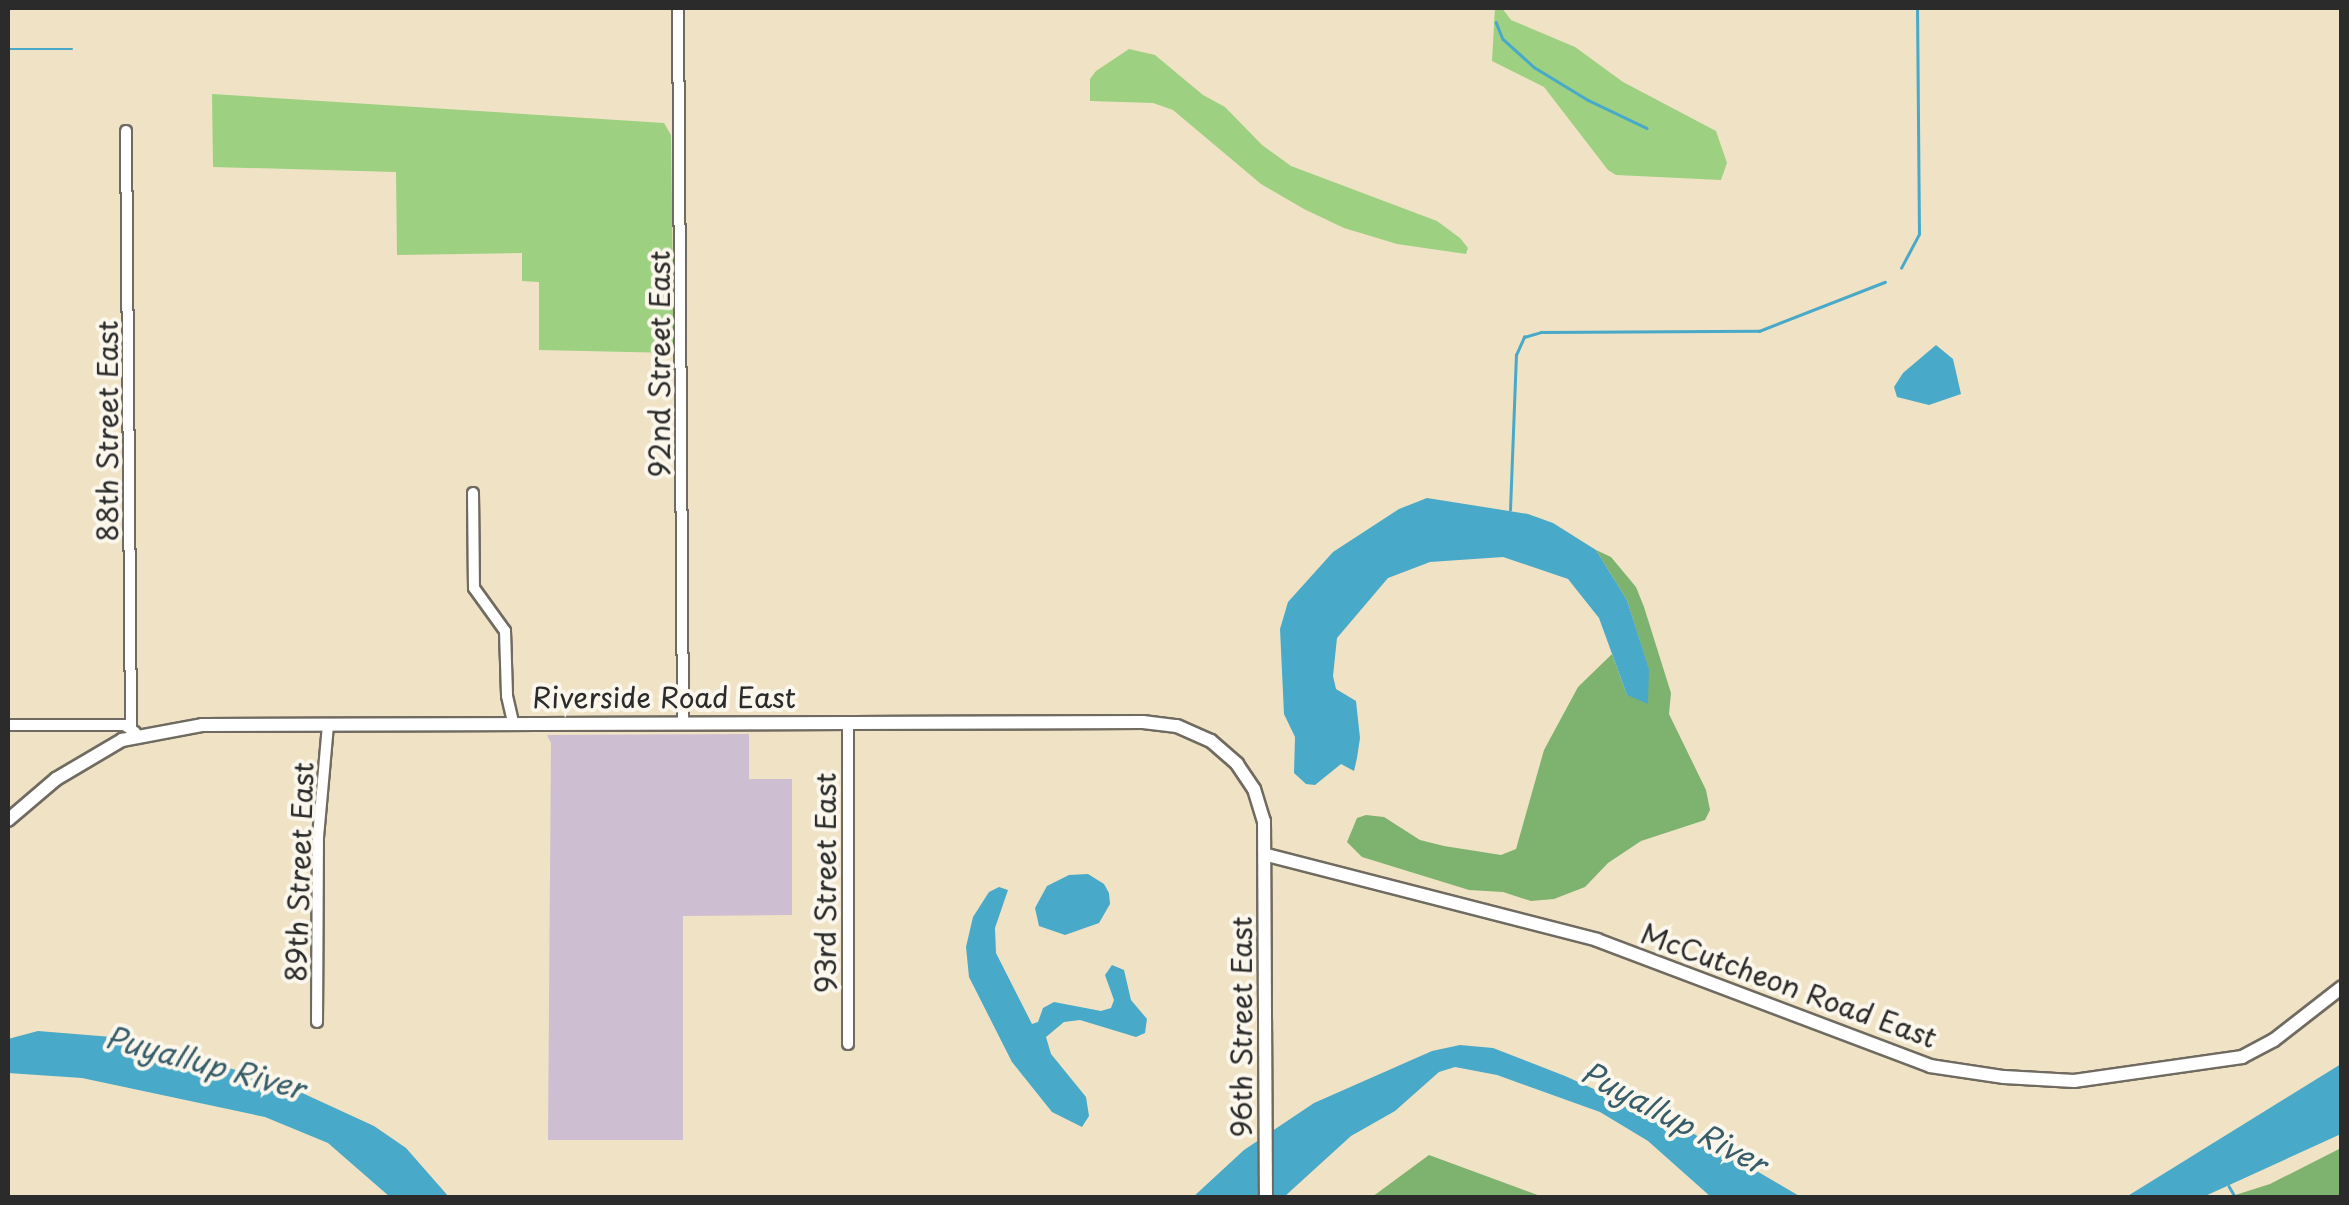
<!DOCTYPE html>
<html>
<head>
<meta charset="utf-8">
<style>
  body { margin:0 }
  #map { position:relative; width:2349px; height:1205px; overflow:hidden; background:#f0e2c4; font-family:"Playpen Sans",sans-serif }
  div>[style] { position:absolute }
  .industrial>* { inset:0; background:#cebed1 }
  .green>* { inset:0; background:#9dd181 }
  .forest>* { inset:0; background:#7eb36f }
  .water>* { inset:0; background:#49a9c8 }
  .stream>* { height:2.5px; margin:-1.25px; padding:0 1.25px; transform-origin:1.25px; border-radius:1.25px; background:#49a9c8 }
  .roads { filter:drop-shadow(2px 0 #706b61) drop-shadow(-2px 0 #706b61) drop-shadow(0 2px #706b61) drop-shadow(0 -2px #706b61) }
  .minor>* { height:10px; margin:-5px; padding:0 5px; transform-origin:5px; border-radius:5px; background:#fff }
  .tertiary>* { height:12px; margin:-6px; padding:0 6px; transform-origin:6px; border-radius:6px; background:#fff }
  span { translate:-50% -50%; white-space:nowrap; text-align:center; line-height:1.15; -webkit-text-stroke:8px #fbf7ec; paint-order:stroke }
  .street-label { font-size:28px; color:#2b2b2b }
  .water-label { font-size:30px; color:#375d6a; font-style:italic }
  .frame { position:absolute; inset:0; border:10px solid #2b2b2b; pointer-events:none }
</style>
</head>
<body>
<div id="map">
  <div class="industrial">
    <div style="clip-path:polygon(749px 734px,749px 779px,792px 779px,792px 915px,683px 916px,683px 1140px,548px 1140px,551px 743px,547px 735px)"></div>
  </div>
  <div class="green">
    <div style="clip-path:polygon(1495px 8px,1502px 8px,1511px 20px,1575px 47px,1623px 82px,1716px 131px,1727px 163px,1721px 180px,1616px 175px,1608px 170px,1544px 87px,1492px 61px)"></div>
    <div style="clip-path:polygon(1129px 49px,1155px 55px,1203px 95px,1225px 107px,1262px 145px,1291px 166px,1437px 221px,1460px 238px,1468px 248px,1466px 254px,1397px 244px,1344px 228px,1304px 209px,1261px 184px,1173px 110px,1153px 103px,1090px 101px,1090px 79px,1096px 71px)"></div>
    <div style="clip-path:polygon(212px 94px,664px 123px,671px 135px,674px 353px,539px 350px,539px 282px,522px 281px,522px 253px,397px 255px,396px 172px,213px 167px)"></div>
  </div>
  <div class="forest">
    <div style="clip-path:polygon(1596px 550px,1611px 557px,1636px 587px,1644px 607px,1671px 693px,1669px 714px,1706px 790px,1710px 810px,1705px 820px,1641px 841px,1608px 863px,1585px 887px,1554px 899px,1531px 901px,1503px 892px,1469px 890px,1362px 857px,1347px 842px,1357px 818px,1366px 815px,1384px 817px,1420px 840px,1444px 846px,1501px 855px,1516px 849px,1544px 750px,1578px 687px,1612px 654px,1627px 695px,1649px 670px,1627px 600px)"></div>
    <div style="clip-path:polygon(2341px 1148px,2341px 1197px,2229px 1197px,2270px 1184px)"></div>
    <div style="clip-path:polygon(1429px 1155px,1543px 1197px,1372px 1197px)"></div>
  </div>
  <div class="water">
    <div style="clip-path:polygon(1936px 345px,1953px 359px,1961px 394px,1929px 405px,1897px 397px,1894px 387px,1903px 373px)"></div>
    <div style="clip-path:polygon(1427px 498px,1528px 514px,1553px 523px,1596px 550px,1627px 600px,1649px 669px,1648px 704px,1627px 695px,1599px 618px,1568px 579px,1503px 557px,1430px 562px,1388px 578px,1337px 638px,1333px 676px,1336px 689px,1356px 701px,1360px 738px,1357px 758px,1354px 771px,1341px 764px,1315px 785px,1306px 784px,1294px 773px,1295px 737px,1284px 714px,1280px 629px,1288px 602px,1333px 552px,1399px 509px)"></div>
    <div style="clip-path:polygon(1088px 874px,1104px 884px,1109px 893px,1110px 904px,1099px 923px,1065px 935px,1039px 926px,1035px 908px,1047px 886px,1069px 875px)"></div>
    <div style="clip-path:polygon(999px 887px,1008px 890px,995px 928px,996px 953px,1032px 1024px,1038px 1022px,1043px 1008px,1054px 1002px,1101px 1011px,1111px 1008px,1114px 1000px,1105px 975px,1112px 965px,1124px 970px,1131px 1000px,1147px 1019px,1145px 1033px,1136px 1037px,1080px 1020px,1064px 1022px,1046px 1037px,1051px 1054px,1086px 1097px,1089px 1116px,1082px 1127px,1052px 1112px,1012px 1062px,969px 977px,966px 947px,973px 917px,989px 892px)"></div>
    <div style="clip-path:polygon(38px 1031px,112px 1037px,274px 1080px,374px 1126px,406px 1148px,449px 1197px,390px 1197px,328px 1143px,265px 1117px,82px 1078px,8px 1073px,8px 1039px)"></div>
    <div style="clip-path:polygon(1460px 1045px,1493px 1048px,1565px 1076px,1694px 1134px,1801px 1197px,1711px 1197px,1648px 1141px,1600px 1112px,1497px 1075px,1455px 1067px,1439px 1072px,1395px 1111px,1351px 1136px,1284px 1197px,1192px 1198px,1244px 1150px,1314px 1103px,1432px 1051px)"></div>
    <div style="clip-path:polygon(2341px 1064px,2341px 1134px,2203px 1197px,2126px 1197px)"></div>
  </div>
  <div class="stream">
    <div style="left:1496px;top:22px;width:18px;rotate:68deg"></div>
    <div style="left:1503px;top:39px;width:42px;rotate:42.1deg"></div>
    <div style="left:1534px;top:67px;width:63px;rotate:31.4deg"></div>
    <div style="left:1588px;top:100px;width:65px;rotate:25.4deg"></div>
    <div style="left:8px;top:49px;width:64px"></div>
    <div style="left:1901px;top:268px;width:38px;rotate:-62deg"></div>
    <div style="left:1919px;top:234px;width:226px;rotate:-90.5deg"></div>
    <div style="left:1510px;top:510px;width:155px;rotate:-87.8deg"></div>
    <div style="left:1516px;top:355px;width:20px;rotate:-66deg"></div>
    <div style="left:1524px;top:337px;width:18px;rotate:-16deg"></div>
    <div style="left:1541px;top:332px;width:218px;rotate:-0.3deg"></div>
    <div style="left:1759px;top:331px;width:135px;rotate:-21.3deg"></div>
    <div style="left:2229px;top:1186px;width:14px;rotate:60deg"></div>
  </div>
  <div class="roads">
    <div class="minor">
      <div style="left:678px;top:8px;width:713px;rotate:89.6deg"></div>
      <div style="left:126px;top:131px;width:599px;rotate:89.52deg"></div>
      <div style="left:473px;top:493px;width:95px;rotate:89.4deg"></div>
      <div style="left:474px;top:588px;width:53px;rotate:54.2deg"></div>
      <div style="left:505px;top:631px;width:65px;rotate:88.2deg"></div>
      <div style="left:507px;top:696px;width:27px;rotate:77deg"></div>
      <div style="left:848px;top:723px;width:321px;rotate:90deg"></div>
      <div style="left:8px;top:725px;width:116px"></div>
      <div style="left:124px;top:725px;width:13px;rotate:32deg"></div>
      <div style="left:317px;top:1022px;width:185px;rotate:-89.7deg"></div>
      <div style="left:318px;top:837px;width:113px;rotate:-84.9deg"></div>
    </div>
    <div class="tertiary">
      <div style="left:8px;top:820px;width:63px;rotate:-40.5deg"></div>
      <div style="left:56px;top:779px;width:77px;rotate:-30.6deg"></div>
      <div style="left:122px;top:740px;width:81px;rotate:-10.6deg"></div>
      <div style="left:202px;top:725px;width:941px;rotate:-0.18deg"></div>
      <div style="left:1143px;top:722px;width:34px;rotate:7deg"></div>
      <div style="left:1177px;top:726px;width:37px;rotate:24deg"></div>
      <div style="left:1211px;top:741px;width:35px;rotate:41deg"></div>
      <div style="left:1237px;top:764px;width:30px;rotate:56deg"></div>
      <div style="left:1254px;top:789px;width:34px;rotate:73deg"></div>
      <div style="left:1264px;top:821px;width:377px;rotate:89.7deg"></div>
      <div style="left:1267px;top:855px;width:341px;rotate:14.4deg"></div>
      <div style="left:1597px;top:940px;width:356px;rotate:20.7deg"></div>
      <div style="left:1930px;top:1066px;width:75px;rotate:8.5deg"></div>
      <div style="left:2004px;top:1077px;width:70px;rotate:3.3deg"></div>
      <div style="left:2074px;top:1081px;width:170px;rotate:-8.1deg"></div>
      <div style="left:2242px;top:1057px;width:36px;rotate:-28deg"></div>
      <div style="left:2274px;top:1040px;width:86px;rotate:-37.9deg"></div>
    </div>
  </div>
  <div class="street-label">
    <span style="left:659px;top:364px;rotate:-90deg">92nd Street East</span>
    <span style="left:107px;top:431px;rotate:-90deg">88th Street East</span>
    <span style="left:664px;top:697px">Riverside Road East</span>
    <span style="left:299px;top:872px;rotate:-88deg">89th Street East</span>
    <span style="left:825px;top:883px;rotate:-90deg">93rd Street East</span>
    <span style="left:1789px;top:985px;rotate:20deg">McCutcheon Road East</span>
    <span style="left:1241px;top:1027px;rotate:-90deg">96th Street East</span>
  </div>
  <div class="water-label">
    <span style="left:205px;top:1062px;rotate:15deg">Puyallup River</span>
    <span style="left:1674px;top:1117px;rotate:28deg">Puyallup River</span>
  </div>
  <div class="frame"></div>
</div>
</body>
</html>
